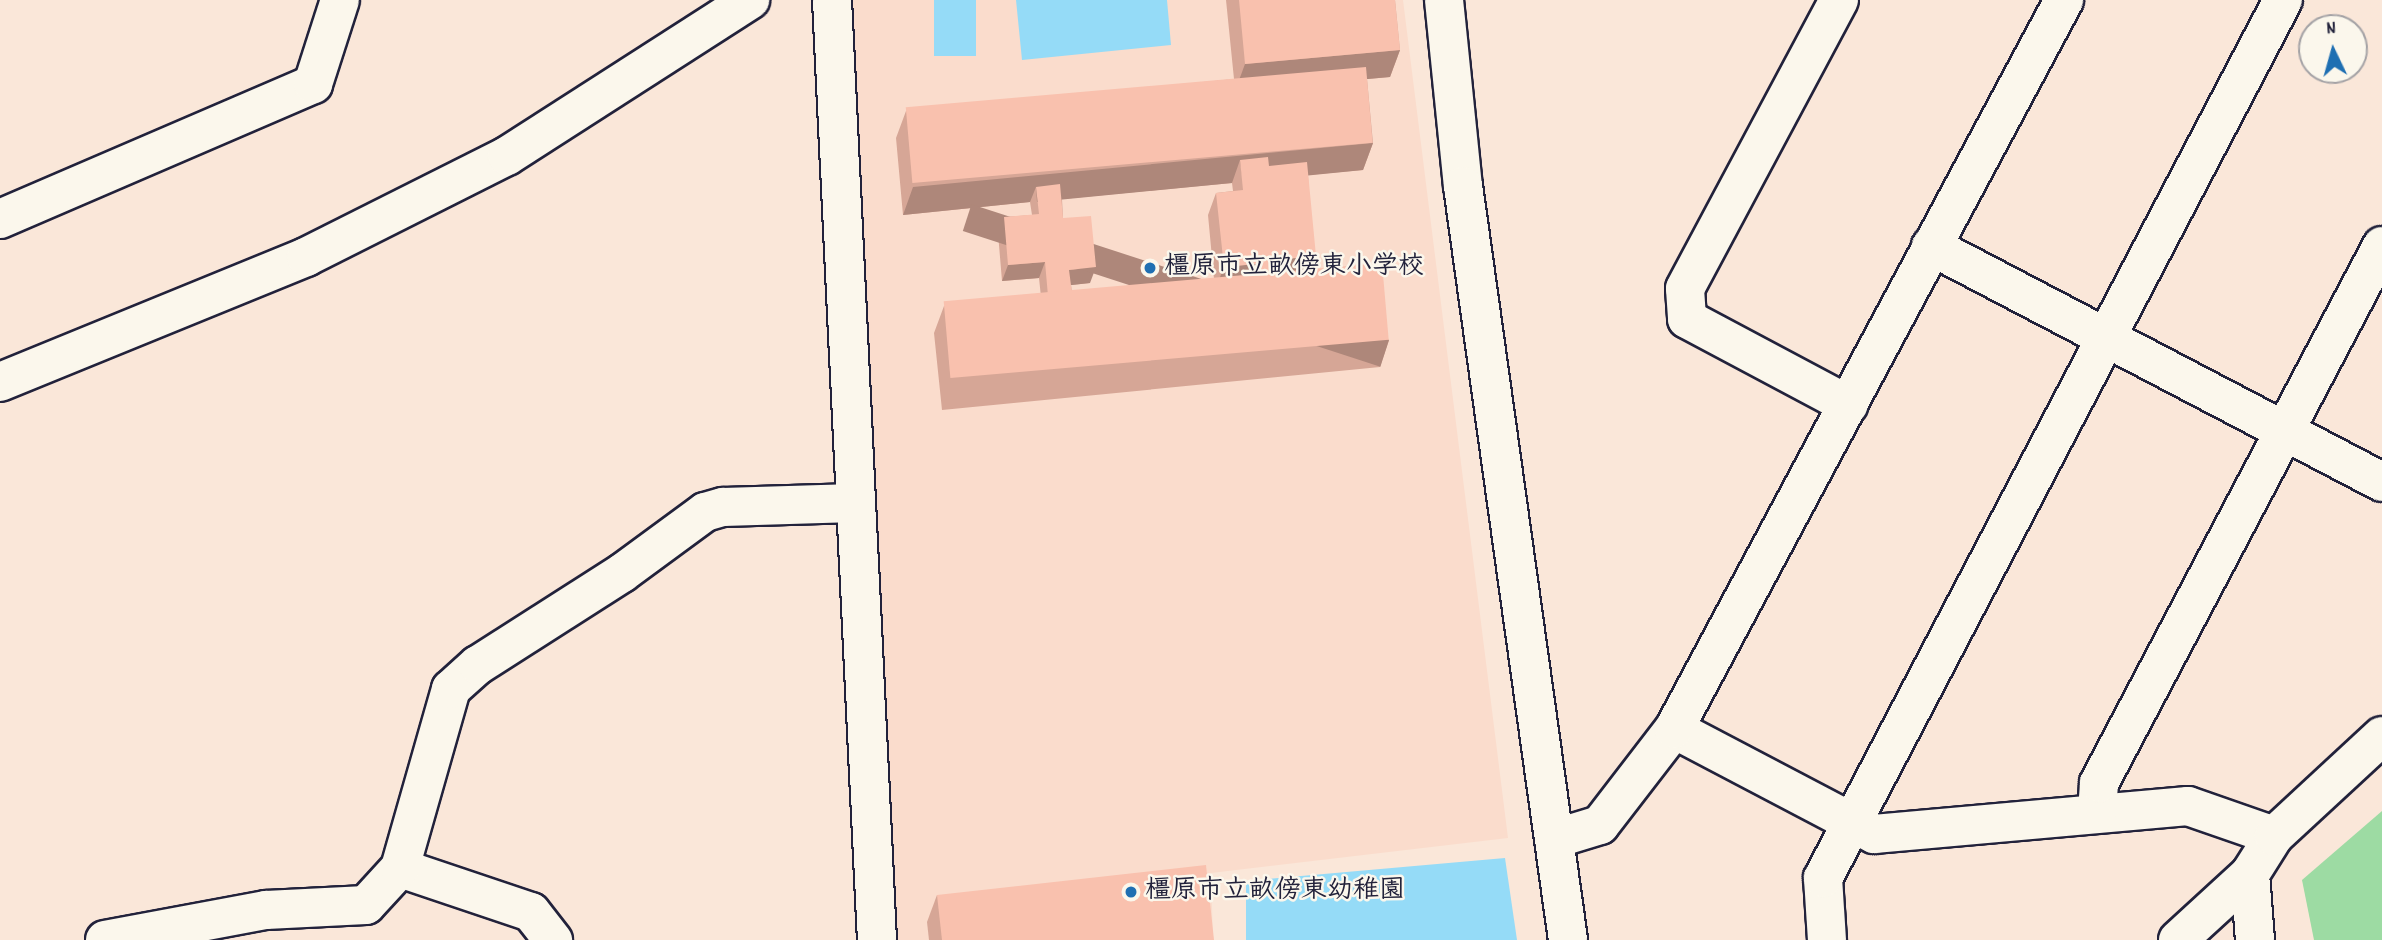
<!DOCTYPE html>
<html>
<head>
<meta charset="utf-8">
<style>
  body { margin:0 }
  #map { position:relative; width:2382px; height:940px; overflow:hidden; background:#fae7d9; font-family:Dekko,"Klee One",sans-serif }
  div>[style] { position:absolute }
  .built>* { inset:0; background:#fadccc }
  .green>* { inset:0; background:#9ddba3 }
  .water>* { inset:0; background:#95dbf7; transform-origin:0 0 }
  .roads { filter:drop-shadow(2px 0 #22223b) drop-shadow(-2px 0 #22223b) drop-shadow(0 2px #22223b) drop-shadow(0 -2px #22223b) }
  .minor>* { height:38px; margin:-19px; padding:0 19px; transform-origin:19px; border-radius:19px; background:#fbf7ec }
  .tertiary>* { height:38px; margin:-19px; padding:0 19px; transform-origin:19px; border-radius:19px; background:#fbf7ec }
  .wall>* { inset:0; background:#d6a696 }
  .shaded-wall>* { inset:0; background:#ae877a; transform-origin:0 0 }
  .building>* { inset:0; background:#f9c1ae; transform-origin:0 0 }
  .dots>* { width:19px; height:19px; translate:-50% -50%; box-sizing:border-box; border:4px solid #fbf7ec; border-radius:50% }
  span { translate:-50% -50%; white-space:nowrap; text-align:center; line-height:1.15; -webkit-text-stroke:5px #fbf7ec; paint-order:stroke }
  .poi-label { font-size:26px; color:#22223b; font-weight:700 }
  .left { translate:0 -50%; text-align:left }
  .north { position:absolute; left:2298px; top:14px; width:70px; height:70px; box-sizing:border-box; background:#fbf7ec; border:2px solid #a4a2a5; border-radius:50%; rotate:355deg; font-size:19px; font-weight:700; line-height:28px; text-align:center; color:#22223b }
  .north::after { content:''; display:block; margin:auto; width:24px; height:32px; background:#1f6fb2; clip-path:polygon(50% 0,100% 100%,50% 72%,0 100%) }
</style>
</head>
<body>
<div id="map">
  <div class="built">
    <div style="clip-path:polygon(851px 0,1403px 0,1508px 838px,1211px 873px,1213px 940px,891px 940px)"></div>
  </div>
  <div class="green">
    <div style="clip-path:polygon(2382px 811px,2382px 940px,2314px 940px,2302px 880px)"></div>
  </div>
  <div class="water">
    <div style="left:934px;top:0;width:42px;height:56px"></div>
    <div style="clip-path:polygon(1016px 0,1167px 0,1171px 45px,1022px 60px)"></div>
    <div style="clip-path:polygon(1505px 858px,1517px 940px,1246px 940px,1246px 881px)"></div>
  </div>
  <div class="roads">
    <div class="minor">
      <div style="left:832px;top:0;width:941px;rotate:87.26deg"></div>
      <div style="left:1839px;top:0;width:327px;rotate:118.1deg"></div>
      <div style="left:1685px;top:289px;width:30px;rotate:86deg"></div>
      <div style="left:1687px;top:319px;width:183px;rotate:28deg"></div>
      <div style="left:0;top:219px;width:341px;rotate:-23.3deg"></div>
      <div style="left:313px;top:84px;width:88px;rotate:-72.2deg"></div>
      <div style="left:1931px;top:246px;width:509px;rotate:27.62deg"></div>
      <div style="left:1674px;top:729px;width:226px;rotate:27.7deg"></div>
      <div style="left:1874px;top:834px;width:315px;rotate:-5.1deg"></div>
      <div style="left:2188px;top:806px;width:91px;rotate:19.2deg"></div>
      <div style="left:2097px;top:812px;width:29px;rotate:-86deg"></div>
      <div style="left:2099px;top:783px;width:607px;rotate:-62.21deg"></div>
      <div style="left:1554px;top:839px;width:48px;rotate:-16.9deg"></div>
      <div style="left:1600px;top:825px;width:121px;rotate:-52.4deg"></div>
      <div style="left:1674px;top:729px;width:827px;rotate:-61.85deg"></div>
      <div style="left:400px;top:868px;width:138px;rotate:18.6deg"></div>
      <div style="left:531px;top:912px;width:36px;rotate:52deg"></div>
      <div style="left:2250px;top:874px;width:66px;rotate:85.7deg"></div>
      <div style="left:105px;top:940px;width:164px;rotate:-10.6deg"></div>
      <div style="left:266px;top:910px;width:100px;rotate:-2.9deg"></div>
      <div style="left:366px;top:905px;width:50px;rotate:-47.4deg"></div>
      <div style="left:400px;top:868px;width:186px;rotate:-74.1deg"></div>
      <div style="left:451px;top:689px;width:36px;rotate:-42deg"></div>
      <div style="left:478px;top:665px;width:171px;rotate:-32.6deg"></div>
      <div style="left:622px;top:573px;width:103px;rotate:-36.3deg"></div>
      <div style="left:705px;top:512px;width:19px;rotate:-16deg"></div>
      <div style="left:723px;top:507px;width:132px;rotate:-1.7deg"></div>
      <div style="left:1827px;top:940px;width:62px;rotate:-93.7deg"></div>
      <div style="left:1823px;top:878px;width:991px;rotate:-62.35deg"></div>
      <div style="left:2178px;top:940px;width:98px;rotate:-42.5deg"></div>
      <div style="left:2250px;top:874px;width:45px;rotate:-57.7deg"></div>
      <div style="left:2274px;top:836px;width:147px;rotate:-42.8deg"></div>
    </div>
    <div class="tertiary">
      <div style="left:1444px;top:0;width:187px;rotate:84.2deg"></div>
      <div style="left:1463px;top:186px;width:761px;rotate:82.07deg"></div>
      <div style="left:0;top:382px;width:331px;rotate:-22.2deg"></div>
      <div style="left:306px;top:257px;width:225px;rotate:-26.7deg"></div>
      <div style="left:507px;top:156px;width:289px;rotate:-32.7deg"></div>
    </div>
  </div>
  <div class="wall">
    <div style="clip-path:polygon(evenodd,1226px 0,1395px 0,1400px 50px,1390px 77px,1367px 79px,1373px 143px,1363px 170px,1308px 175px,1311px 270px,1389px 340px,1380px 367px,942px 410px,934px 333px,944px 306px,1041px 297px,1039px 278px,1002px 281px,998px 233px,1004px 217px,1032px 215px,1030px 202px,903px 215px,896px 138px,906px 111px,1234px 79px,1226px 0,1232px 183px,1233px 191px,1216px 193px,1208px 215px,1214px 279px,1072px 293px,1071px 285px,1090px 283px,1063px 218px,1062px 199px,1232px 183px)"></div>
    <div style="clip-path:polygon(937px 895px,1214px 940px,929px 940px,927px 922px)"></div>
  </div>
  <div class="shaded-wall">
    <div style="clip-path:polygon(1400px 50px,1390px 77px,1235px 91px,1245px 64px)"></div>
    <div style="clip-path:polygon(1373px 143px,1363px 170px,1243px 182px,1240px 160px,1232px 183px,1037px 202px,1036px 187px,1030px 202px,903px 215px,913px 187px)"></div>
    <div style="clip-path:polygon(1316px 256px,1308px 278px,1275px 282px,1275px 260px)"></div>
    <div style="clip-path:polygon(1045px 262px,1039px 278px,1002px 281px,1008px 265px)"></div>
    <div style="clip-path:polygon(1256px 264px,1248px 286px,1215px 290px,1224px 267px)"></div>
    <div style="clip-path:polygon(1096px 267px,1090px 283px,1063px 286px,1069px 270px)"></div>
    <div style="left:1389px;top:340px;width:28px;height:439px;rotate:108deg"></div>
  </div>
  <div class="building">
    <div style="clip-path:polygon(1239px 0,1395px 0,1400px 50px,1245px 64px)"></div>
    <div style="left:1366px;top:67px;width:76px;height:462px;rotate:85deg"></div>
    <div style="clip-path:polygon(1268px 157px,1269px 166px,1307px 162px,1316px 256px,1275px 260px,1276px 273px,1257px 275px,1256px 264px,1224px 267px,1216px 193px,1243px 190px,1240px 160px)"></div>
    <div style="clip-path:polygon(1060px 184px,1063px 218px,1091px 216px,1096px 267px,1069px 270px,1072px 293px,1048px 296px,1045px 262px,1008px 265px,1004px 217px,1039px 214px,1036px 187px)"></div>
    <div style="left:1382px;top:263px;width:77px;height:440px;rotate:85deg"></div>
    <div style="clip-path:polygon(1206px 865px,1214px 940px,942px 940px,937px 895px)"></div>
  </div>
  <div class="dots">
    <div style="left:1150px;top:268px;background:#1f6fb2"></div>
    <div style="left:1131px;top:892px;background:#1f6fb2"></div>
  </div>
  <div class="poi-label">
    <span class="left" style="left:1164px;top:268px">橿原市立畝傍東小学校</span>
    <span class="left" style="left:1145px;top:892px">橿原市立畝傍東幼稚園</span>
  </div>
  <div class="north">N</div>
</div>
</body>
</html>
